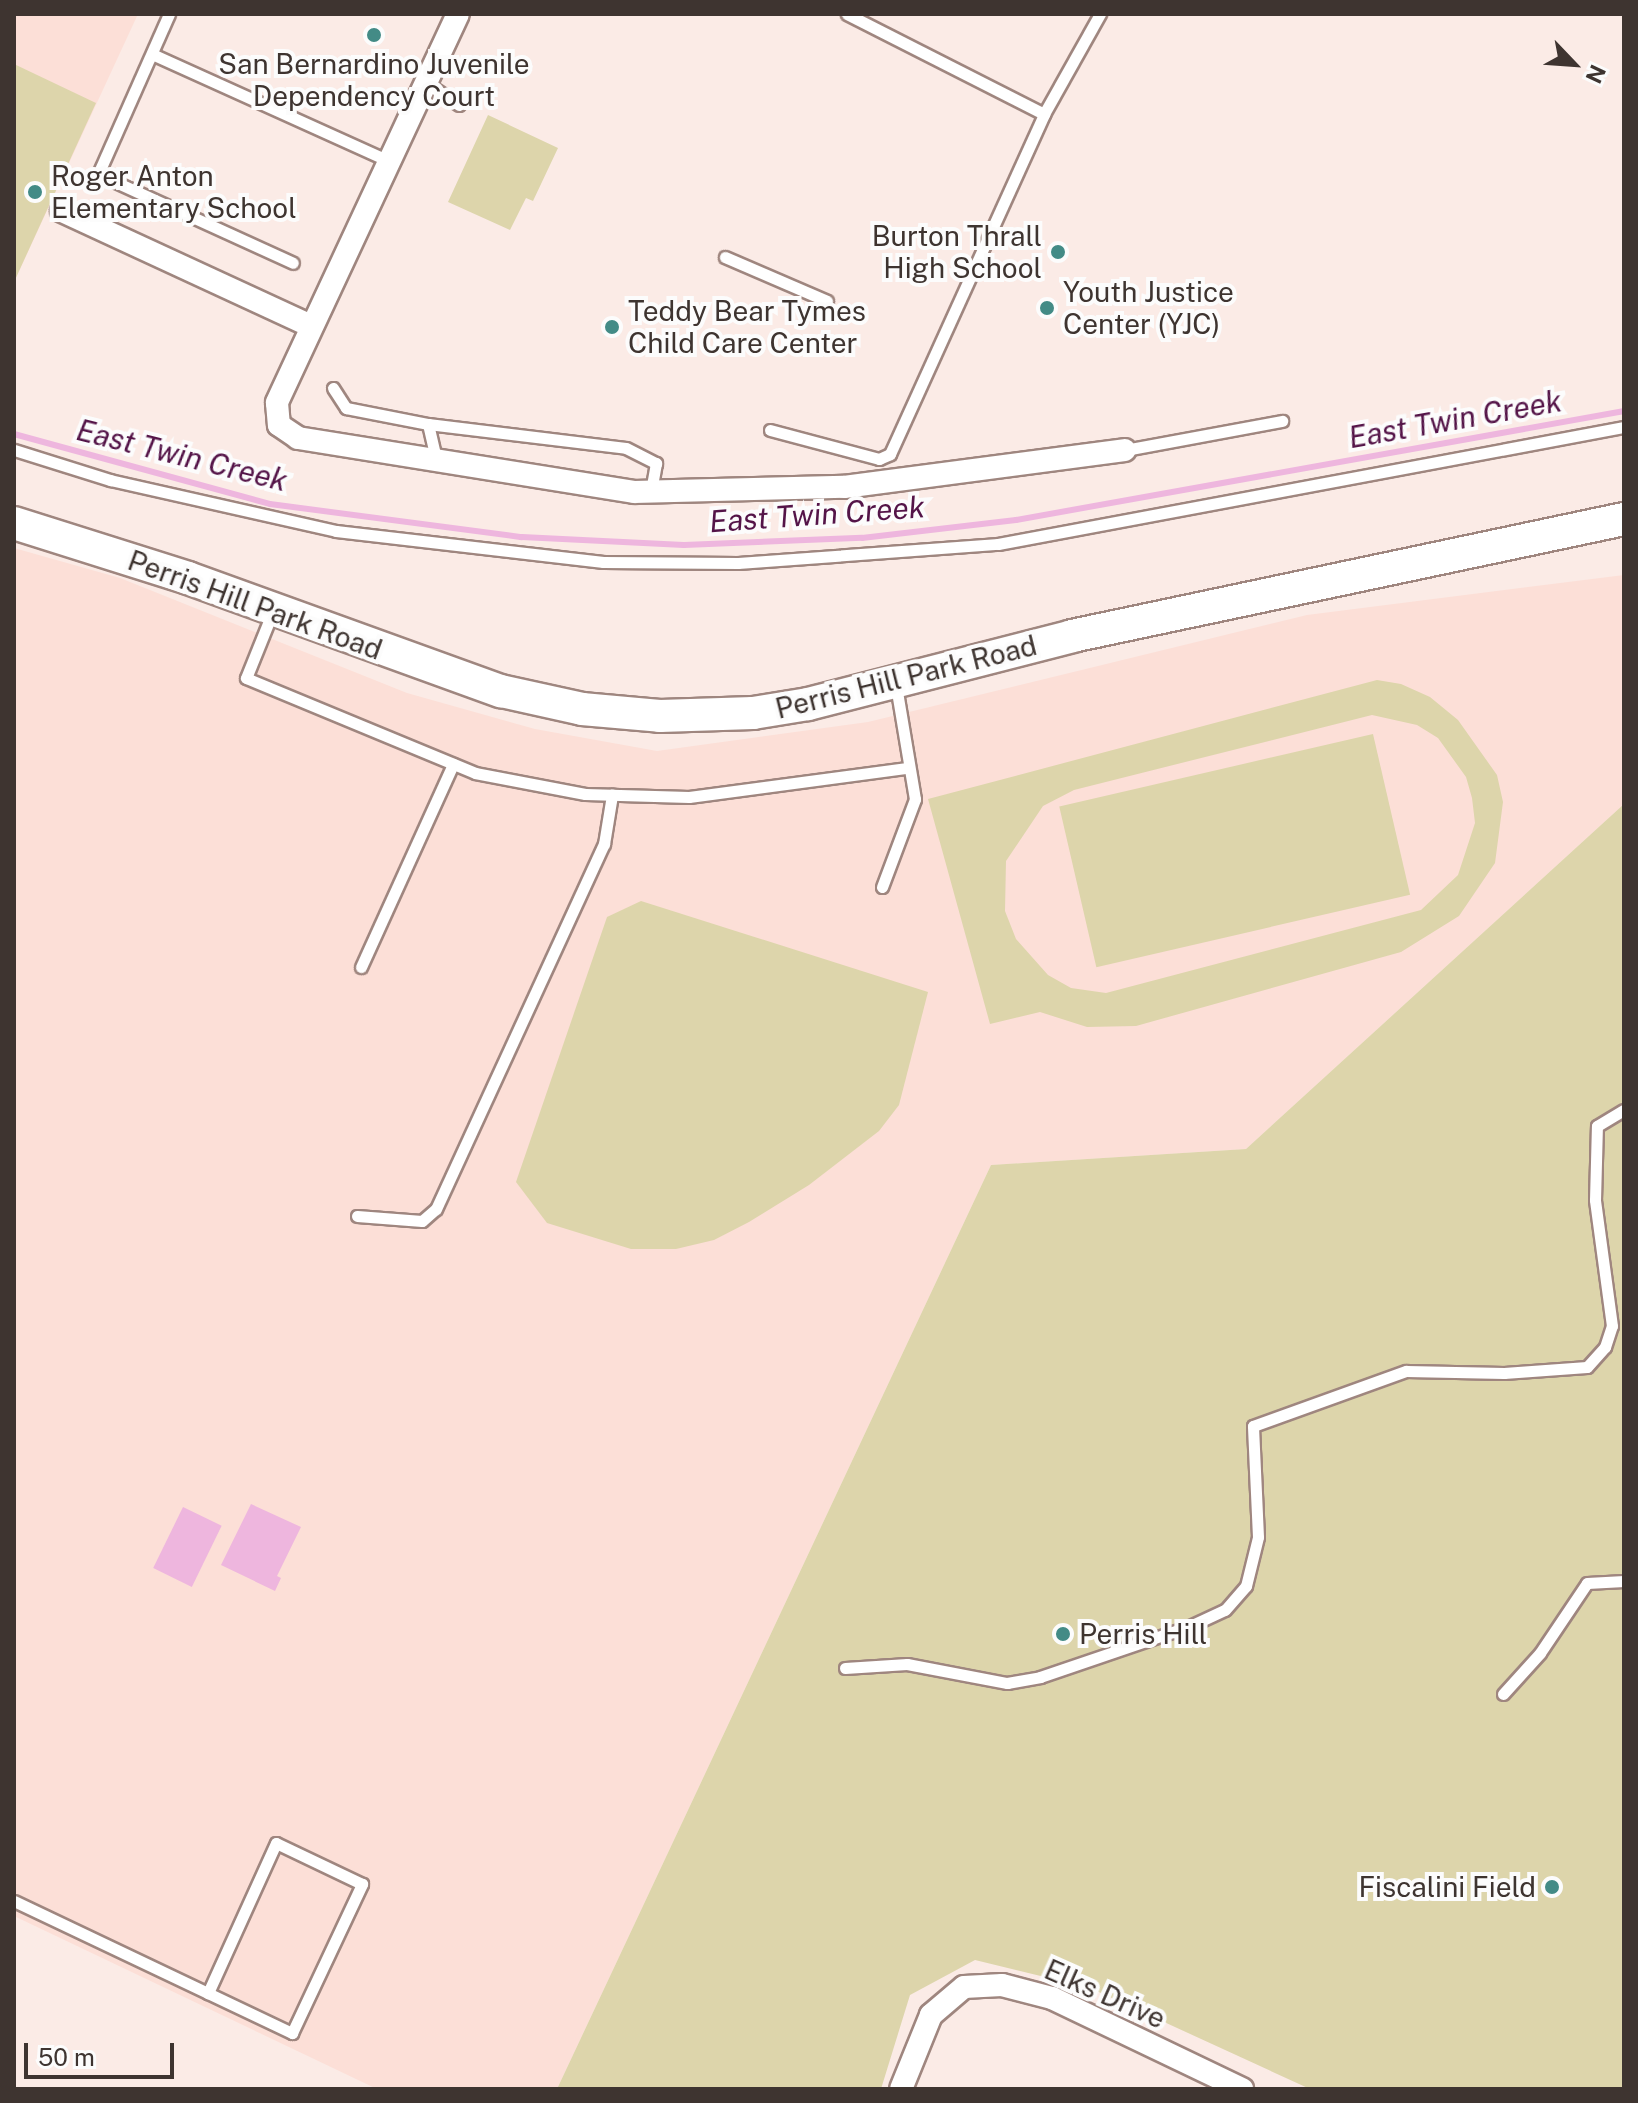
<!DOCTYPE html>
<html>
<head>
<meta charset="utf-8">
<style>
  body { margin:0 }
  #map { position:relative; width:1638px; height:2103px; overflow:hidden; background:#fbebe6; font-family:"Public Sans",sans-serif }
  div>[style] { position:absolute }
  .built>* { inset:0; background:#fcdfd7 }
  .green>* { inset:0; background:#ddd5ab; transform-origin:0 0 }
  .water>* { inset:0; background:#eeb6de; transform-origin:0 0 }
  .stream>* { height:6px; margin:-3px; padding:0 3px; transform-origin:3px; border-radius:3px; background:#eeb6de }
  .roads { filter:drop-shadow(2px 0 #9f867f) drop-shadow(-2px 0 #9f867f) drop-shadow(0 2px #9f867f) drop-shadow(0 -2px #9f867f) }
  .lane>* { height:11px; margin:-5.5px; padding:0 5.5px; transform-origin:5.5px; border-radius:5.5px; background:#fff }
  .street>* { height:22px; margin:-11px; padding:0 11px; transform-origin:11px; border-radius:11px; background:#fff }
  .secondary>* { height:32px; margin:-16px; padding:0 16px; transform-origin:16px; border-radius:16px; background:#fff }
  .dots>* { width:22px; height:22px; translate:-50% -50%; box-sizing:border-box; border:4px solid #fcfcfc; border-radius:50% }
  span { translate:-50% -50%; white-space:nowrap; text-align:center; line-height:1.15; -webkit-text-stroke:8px #fcfcfc; paint-order:stroke }
  .poi-label { font-size:28px; color:#3e3430 }
  .left { translate:0 -50%; text-align:left }
  .right { translate:-100% -50%; text-align:right }
  .street-label { font-size:28px; color:#3e3430 }
  .water-label { font-size:30px; color:#541448; font-style:italic }
  .frame { position:absolute; inset:0; border:16px solid #3e3430; pointer-events:none }
  .north { position:absolute; left:1534px; top:24px; width:80px; height:80px; -webkit-text-stroke:6px #fcfcfc; paint-order:stroke; rotate:115deg; font-size:22px; font-weight:700; line-height:32px; text-align:center; color:#3e3430 }
  .north::after { content:''; display:block; margin:auto; width:28px; height:36px; background:#3e3430; clip-path:polygon(50% 0,100% 100%,50% 72%,0 100%) }
  .scale { position:absolute; left:24px; top:2043px; width:150px; height:36px; box-sizing:border-box; border:4px solid #3e3430; border-top:0; padding-left:10px; font-size:24px; line-height:28px; white-space:nowrap; color:#3e3430; -webkit-text-stroke:6px #fcfcfc; paint-order:stroke }
</style>
</head>
<body>
<div id="map">
  <div class="built">
    <div style="clip-path:polygon(14px 14px,138px 14px,14px 282px)"></div>
    <div style="clip-path:polygon(14px 548px,120px 578px,407px 693px,535px 729px,657px 751px,868px 722px,1307px 615px,1624px 575px,1624px 804px,1246px 1149px,991px 1165px,557px 2089px,377px 2089px,14px 1916px)"></div>
  </div>
  <div class="green">
    <div style="clip-path:polygon(14px 64px,96px 103px,14px 282px)"></div>
    <div style="clip-path:polygon(488px 115px,558px 148px,533px 201px,526px 198px,510px 230px,448px 202px)"></div>
    <div style="clip-path:polygon(evenodd,1377px 680px,1401px 684px,1430px 697px,1458px 720px,1497px 775px,1503px 802px,1495px 863px,1459px 916px,1401px 952px,1136px 1026px,1087px 1027px,1040px 1012px,990px 1024px,928px 799px,1377px 680px,1372px 715px,1417px 725px,1438px 738px,1466px 777px,1472px 798px,1475px 823px,1458px 875px,1421px 910px,1106px 993px,1071px 988px,1048px 975px,1016px 939px,1005px 911px,1006px 861px,1043px 806px,1074px 790px,1372px 715px)"></div>
    <div style="left:1373px;top:734px;width:165px;height:322px;rotate:77deg"></div>
    <div style="clip-path:polygon(1624px 804px,1624px 2089px,1310px 2089px,1090px 1988px,975px 1960px,910px 1995px,881px 2089px,557px 2089px,991px 1165px,1246px 1149px)"></div>
    <div style="clip-path:polygon(641px 901px,928px 992px,899px 1105px,879px 1131px,809px 1185px,749px 1222px,714px 1240px,676px 1249px,631px 1249px,547px 1223px,516px 1182px,607px 917px)"></div>
  </div>
  <div class="water">
    <div style="clip-path:polygon(251px 1504px,301px 1527px,277px 1576px,281px 1578px,275px 1591px,221px 1565px)"></div>
    <div style="left:183px;top:1507px;width:43px;height:68px;rotate:26deg"></div>
  </div>
  <div class="stream">
    <div style="left:14px;top:434px;width:265px;rotate:15.3deg"></div>
    <div style="left:270px;top:504px;width:254px;rotate:7.5deg"></div>
    <div style="left:522px;top:537px;width:162px;rotate:2.8deg"></div>
    <div style="left:684px;top:545px;width:178px;rotate:-2.3deg"></div>
    <div style="left:862px;top:538px;width:155px;rotate:-6.7deg"></div>
    <div style="left:1016px;top:520px;width:618px;rotate:-10.16deg"></div>
  </div>
  <div class="roads">
    <div class="lane">
      <div style="left:169px;top:14px;width:175px;rotate:113.9deg"></div>
      <div style="left:98px;top:174px;width:214px;rotate:24.5deg"></div>
      <div style="left:152px;top:54px;width:260px;rotate:24.3deg"></div>
      <div style="left:425px;top:82px;width:41px;rotate:34.1deg"></div>
      <div style="left:1044px;top:114px;width:115px;rotate:-60.8deg"></div>
      <div style="left:725px;top:257px;width:111px;rotate:23.3deg"></div>
      <div style="left:333px;top:388px;width:24px;rotate:57deg"></div>
      <div style="left:346px;top:408px;width:84px;rotate:11deg"></div>
      <div style="left:428px;top:424px;width:199px;rotate:6.9deg"></div>
      <div style="left:626px;top:448px;width:34px;rotate:27deg"></div>
      <div style="left:656px;top:463px;width:29px;rotate:100deg"></div>
      <div style="left:428px;top:424px;width:39px;rotate:77deg"></div>
      <div style="left:770px;top:430px;width:113px;rotate:14.9deg"></div>
      <div style="left:879px;top:459px;width:12px;rotate:-24deg"></div>
      <div style="left:890px;top:454px;width:373px;rotate:-65.6deg"></div>
      <div style="left:1044px;top:114px;width:221px;rotate:-153.1deg"></div>
      <div style="left:14px;top:450px;width:101px;rotate:17.4deg"></div>
      <div style="left:110px;top:480px;width:232px;rotate:12.7deg"></div>
      <div style="left:336px;top:531px;width:269px;rotate:6.6deg"></div>
      <div style="left:603px;top:562px;width:135px;rotate:0.4deg"></div>
      <div style="left:738px;top:563px;width:261px;rotate:-4.2deg"></div>
      <div style="left:998px;top:544px;width:637px;rotate:-10.59deg"></div>
      <div style="left:1125px;top:450px;width:160px;rotate:-10.5deg"></div>
      <div style="left:273px;top:611px;width:72px;rotate:111.9deg"></div>
      <div style="left:246px;top:678px;width:248px;rotate:22.5deg"></div>
      <div style="left:475px;top:773px;width:112px;rotate:10.8deg"></div>
      <div style="left:585px;top:794px;width:104px;rotate:1.7deg"></div>
      <div style="left:689px;top:797px;width:220px;rotate:-7.6deg"></div>
      <div style="left:882px;top:887px;width:94px;rotate:-69.4deg"></div>
      <div style="left:915px;top:799px;width:115px;rotate:-99.5deg"></div>
      <div style="left:361px;top:967px;width:223px;rotate:-65.6deg"></div>
      <div style="left:357px;top:1216px;width:65px;rotate:4.4deg"></div>
      <div style="left:422px;top:1221px;width:18px;rotate:-41deg"></div>
      <div style="left:436px;top:1209px;width:402px;rotate:-65.3deg"></div>
      <div style="left:604px;top:844px;width:50px;rotate:-80.7deg"></div>
      <div style="left:845px;top:1668px;width:62px;rotate:-3.7deg"></div>
      <div style="left:907px;top:1664px;width:102px;rotate:10.8deg"></div>
      <div style="left:1007px;top:1683px;width:34px;rotate:-10deg"></div>
      <div style="left:1040px;top:1677px;width:158px;rotate:-18.8deg"></div>
      <div style="left:1190px;top:1626px;width:38px;rotate:-25deg"></div>
      <div style="left:1225px;top:1610px;width:32px;rotate:-49deg"></div>
      <div style="left:1246px;top:1586px;width:50px;rotate:-76.2deg"></div>
      <div style="left:1258px;top:1537px;width:111px;rotate:-92.6deg"></div>
      <div style="left:1253px;top:1426px;width:163px;rotate:-19.8deg"></div>
      <div style="left:1406px;top:1371px;width:98px;rotate:1.2deg"></div>
      <div style="left:1504px;top:1373px;width:83px;rotate:-4.1deg"></div>
      <div style="left:1587px;top:1367px;width:27px;rotate:-48deg"></div>
      <div style="left:1605px;top:1347px;width:22px;rotate:-72deg"></div>
      <div style="left:1612px;top:1326px;width:127px;rotate:-97.7deg"></div>
      <div style="left:1595px;top:1200px;width:74px;rotate:-88.5deg"></div>
      <div style="left:1597px;top:1126px;width:31px;rotate:-31deg"></div>
      <div style="left:1503px;top:1694px;width:55px;rotate:-47.9deg"></div>
      <div style="left:1540px;top:1653px;width:84px;rotate:-56.1deg"></div>
      <div style="left:1587px;top:1583px;width:37px;rotate:-3deg"></div>
      <div style="left:14px;top:1901px;width:308px;rotate:25.4deg"></div>
      <div style="left:292px;top:2033px;width:165px;rotate:-64.8deg"></div>
      <div style="left:362px;top:1884px;width:95px;rotate:-154.5deg"></div>
      <div style="left:276px;top:1843px;width:165px;rotate:114.4deg"></div>
    </div>
    <div class="street">
      <div style="left:458px;top:14px;width:429px;rotate:115deg"></div>
      <div style="left:277px;top:403px;width:22px;rotate:85deg"></div>
      <div style="left:279px;top:425px;width:23px;rotate:34deg"></div>
      <div style="left:298px;top:438px;width:340px;rotate:9.1deg"></div>
      <div style="left:634px;top:492px;width:210px;rotate:-1.4deg"></div>
      <div style="left:844px;top:487px;width:283px;rotate:-7.5deg"></div>
      <div style="left:62px;top:211px;width:274px;rotate:24.8deg"></div>
      <div style="left:901px;top:2089px;width:80px;rotate:-67.9deg"></div>
      <div style="left:931px;top:2015px;width:43px;rotate:-40.3deg"></div>
      <div style="left:964px;top:1987px;width:38px;rotate:-3deg"></div>
      <div style="left:1002px;top:1985px;width:52px;rotate:14.6deg"></div>
      <div style="left:1052px;top:1998px;width:211px;rotate:25.6deg"></div>
    </div>
    <div class="secondary">
      <div style="left:14px;top:523px;width:182px;rotate:17.5deg"></div>
      <div style="left:188px;top:578px;width:333px;rotate:19.9deg"></div>
      <div style="left:501px;top:691px;width:83px;rotate:12.5deg"></div>
      <div style="left:582px;top:709px;width:78px;rotate:5.1deg"></div>
      <div style="left:660px;top:716px;width:93px;rotate:-1.8deg"></div>
      <div style="left:753px;top:713px;width:56px;rotate:-9.3deg"></div>
      <div style="left:808px;top:704px;width:273px;rotate:-14.4deg"></div>
      <div style="left:1072px;top:636px;width:564px;rotate:-11.97deg"></div>
    </div>
  </div>
  <div class="dots">
    <div style="left:374px;top:35px;background:#438b86"></div>
    <div style="left:35px;top:192px;background:#438b86"></div>
    <div style="left:1058px;top:252px;background:#438b86"></div>
    <div style="left:1047px;top:308px;background:#438b86"></div>
    <div style="left:612px;top:327px;background:#438b86"></div>
    <div style="left:1063px;top:1634px;background:#438b86"></div>
    <div style="left:1552px;top:1887px;background:#438b86"></div>
  </div>
  <div class="poi-label">
    <span style="left:374px;top:80px">San Bernardino Juvenile<br>Dependency Court</span>
    <span class="left" style="left:51px;top:192px">Roger Anton<br>Elementary School</span>
    <span class="right" style="left:1042px;top:252px">Burton Thrall<br>High School</span>
    <span class="left" style="left:1063px;top:308px">Youth Justice<br>Center (YJC)</span>
    <span class="left" style="left:628px;top:327px">Teddy Bear Tymes<br>Child Care Center</span>
    <span class="left" style="left:1079px;top:1634px">Perris Hill</span>
    <span class="right" style="left:1536px;top:1887px">Fiscalini Field</span>
  </div>
  <div class="street-label">
    <span style="left:255px;top:605px;rotate:20deg">Perris Hill Park Road</span>
    <span style="left:906px;top:677px;rotate:-14deg">Perris Hill Park Road</span>
    <span style="left:1105px;top:1994px;rotate:24deg">Elks Drive</span>
  </div>
  <div class="water-label">
    <span style="left:1455px;top:419px;rotate:-10deg">East Twin Creek</span>
    <span style="left:182px;top:455px;rotate:14deg">East Twin Creek</span>
    <span style="left:817px;top:514px;rotate:-4deg">East Twin Creek</span>
  </div>
  <div class="frame"></div>
  <div class="north">N</div>
  <div class="scale">50 m</div>
</div>
</body>
</html>
